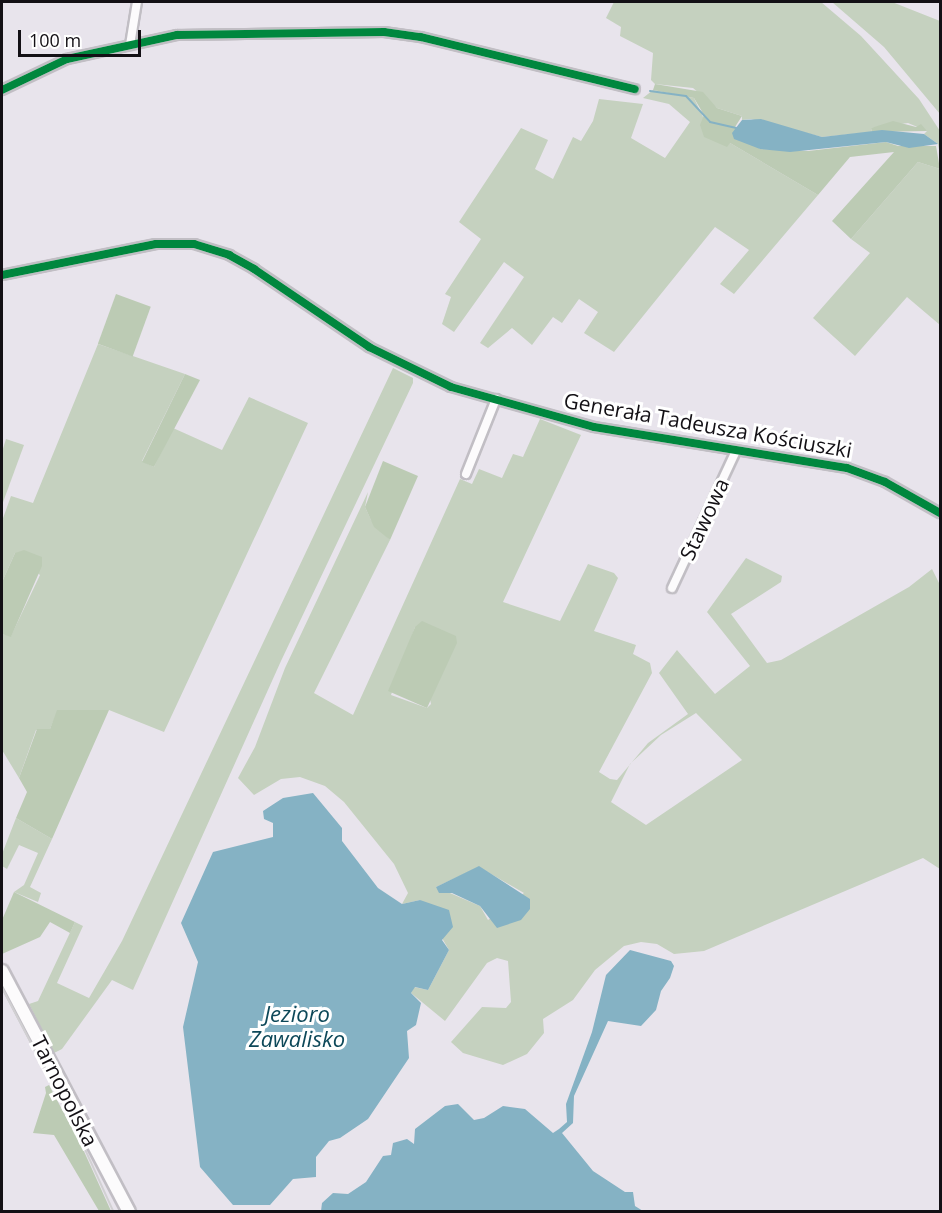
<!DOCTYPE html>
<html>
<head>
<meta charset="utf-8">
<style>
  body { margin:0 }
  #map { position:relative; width:942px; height:1213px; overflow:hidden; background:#e8e4ec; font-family:"Open Sans",sans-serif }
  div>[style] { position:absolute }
  .green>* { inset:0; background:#c5d1bf }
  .forest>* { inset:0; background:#bccbb4; transform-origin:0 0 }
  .water>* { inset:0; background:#85b2c4 }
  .stream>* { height:2px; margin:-1px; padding:0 1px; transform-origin:1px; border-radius:1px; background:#85b2c4 }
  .roads { filter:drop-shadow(2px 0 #c1bec4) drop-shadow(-2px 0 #c1bec4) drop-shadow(0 2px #c1bec4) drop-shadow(0 -2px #c1bec4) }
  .street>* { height:8px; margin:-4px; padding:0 4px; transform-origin:4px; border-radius:4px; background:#fcfbfc }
  .secondary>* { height:12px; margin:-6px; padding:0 6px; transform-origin:6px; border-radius:6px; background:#fcfbfc }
  .tram>* { height:1.5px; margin:-0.75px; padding:0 0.75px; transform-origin:0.75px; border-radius:0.75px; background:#d1d0d2 }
  .cycleway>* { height:8px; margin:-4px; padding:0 4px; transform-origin:4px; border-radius:4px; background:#00873e }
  span { translate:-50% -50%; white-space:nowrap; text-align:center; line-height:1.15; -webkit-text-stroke:6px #fff; paint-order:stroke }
  .street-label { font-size:21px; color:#131015 }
  .water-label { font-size:22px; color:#0d4859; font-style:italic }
  .frame { position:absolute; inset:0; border:3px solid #131015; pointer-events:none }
  .scale { position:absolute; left:18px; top:30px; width:123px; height:27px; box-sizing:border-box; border:3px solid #131015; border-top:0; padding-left:8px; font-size:18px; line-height:21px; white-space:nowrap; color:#131015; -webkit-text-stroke:4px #fff; paint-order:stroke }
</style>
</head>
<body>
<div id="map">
  <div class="green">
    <div style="clip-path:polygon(614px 2px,821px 2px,861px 36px,919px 99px,940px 131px,940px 155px,938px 144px,924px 134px,927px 131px,908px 123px,871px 128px,872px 132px,822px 137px,751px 119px,742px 120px,742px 116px,717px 108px,693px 88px,655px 84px,651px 80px,653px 53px,620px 36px,621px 27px,606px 18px)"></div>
    <div style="clip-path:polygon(832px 2px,892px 2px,940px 21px,940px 114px,884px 47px)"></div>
    <div style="clip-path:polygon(653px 90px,694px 98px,704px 119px,730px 143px,818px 195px,734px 294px,720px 284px,749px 250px,715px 227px,614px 352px,584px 333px,598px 312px,579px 299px,562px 323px,553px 317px,532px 345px,512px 328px,488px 348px,480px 343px,524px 277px,504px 262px,454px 332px,442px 324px,451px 297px,445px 294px,481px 239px,459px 222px,521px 128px,548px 140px,535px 169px,553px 179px,573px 137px,581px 141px,593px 121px,599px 99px,643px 104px,631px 138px,665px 158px,690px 122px,669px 104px,643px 98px)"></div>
    <div style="clip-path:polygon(918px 162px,940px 169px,940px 325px,907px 297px,855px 356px,813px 318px,870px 253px,851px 239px)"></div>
    <div style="clip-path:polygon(98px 344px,185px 374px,142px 461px,154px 467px,173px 428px,222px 450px,249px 397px,308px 423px,164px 732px,109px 710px,58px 710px,50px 729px,36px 730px,19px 778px,2px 750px,2px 634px,11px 636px,40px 575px,15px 553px,2px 582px,2px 521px,11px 496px,33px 503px)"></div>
    <div style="clip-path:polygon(393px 368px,413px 378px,413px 383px,281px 661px,133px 990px,112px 980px,62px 1049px,54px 1053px,29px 1004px,38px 1001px,75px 922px,83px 926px,57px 983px,89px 998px,122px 941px)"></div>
    <div style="clip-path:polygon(evenodd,540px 419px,581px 435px,503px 602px,560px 621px,588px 564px,614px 573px,618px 578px,594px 631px,636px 645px,633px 654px,650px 663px,652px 673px,599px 772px,610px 779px,617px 780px,648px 743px,688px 714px,659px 673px,677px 650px,715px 694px,750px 666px,707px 612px,746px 558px,782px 576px,781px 582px,731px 614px,767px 663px,781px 660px,909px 587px,932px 569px,940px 585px,940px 869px,923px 858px,704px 951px,674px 954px,657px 944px,641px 942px,624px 946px,595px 970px,573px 1000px,543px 1019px,544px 1033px,527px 1054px,503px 1065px,463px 1053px,451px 1042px,482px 1007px,506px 1008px,511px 1002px,508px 961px,497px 958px,487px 963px,445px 1021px,411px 993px,414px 987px,428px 990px,449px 950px,420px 900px,402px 904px,408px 893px,394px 864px,344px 802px,325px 786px,300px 777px,281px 779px,254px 795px,238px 778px,255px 747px,285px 668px,368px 492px,365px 507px,371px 520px,390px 540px,314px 693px,353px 715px,460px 479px,472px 484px,479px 469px,502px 478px,513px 454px,523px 457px,540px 419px,415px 627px,431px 704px,427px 708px,391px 695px,415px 627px,540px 419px,696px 713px,742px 760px,646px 825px,611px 802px,630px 764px,661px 735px,696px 713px,540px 419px,479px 867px,524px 893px,488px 920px,480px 906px,436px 887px,479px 867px)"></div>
    <div style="clip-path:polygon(6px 439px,24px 445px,2px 505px,2px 452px)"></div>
    <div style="clip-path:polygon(16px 818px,52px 839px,30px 887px,41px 893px,38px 902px,14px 892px,24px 885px,38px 853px,19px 845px,7px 869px,2px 866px,2px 854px)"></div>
  </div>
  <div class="forest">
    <div style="clip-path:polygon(655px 84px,703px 92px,717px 108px,742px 116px,735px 127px,760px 149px,808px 151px,886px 142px,898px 146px,936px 146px,940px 169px,918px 162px,851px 239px,832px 221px,894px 152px,850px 157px,818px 195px,730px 143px,727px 147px,704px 137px,700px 125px,704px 115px,694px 98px,653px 90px)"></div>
    <div style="clip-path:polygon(893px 121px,916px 127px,921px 124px,927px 131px,872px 132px,871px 128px)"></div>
    <div style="left:116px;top:294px;width:37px;height:53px;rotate:20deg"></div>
    <div style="clip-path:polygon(185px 374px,200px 380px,154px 467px,142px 462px)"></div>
    <div style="clip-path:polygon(383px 461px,418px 476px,390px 540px,374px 527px,365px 507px)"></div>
    <div style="clip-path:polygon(24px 550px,42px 557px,42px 566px,11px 637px,2px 634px,2px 582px,15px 553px)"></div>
    <div style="clip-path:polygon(422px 621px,456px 636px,457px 643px,427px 708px,388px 691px,415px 627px)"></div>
    <div style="clip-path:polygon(57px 710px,109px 710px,52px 839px,16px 818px,27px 792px,19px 778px,37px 729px,50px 729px)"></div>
    <div style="clip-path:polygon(14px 892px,75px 922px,70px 933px,50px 922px,40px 937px,2px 954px,2px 920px)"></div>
    <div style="clip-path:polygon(49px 1085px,82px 1147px,111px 1211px,99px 1211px,54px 1135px,33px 1133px,46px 1093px,45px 1087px)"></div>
  </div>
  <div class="water">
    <div style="clip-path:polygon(761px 119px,822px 137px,882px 130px,924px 134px,938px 144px,909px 148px,886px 142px,790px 152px,760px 149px,734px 139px,732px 133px,742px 120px)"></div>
    <div style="clip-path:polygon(313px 793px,342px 828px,342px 841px,378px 888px,402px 904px,420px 900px,449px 910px,453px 927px,442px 940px,449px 950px,428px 990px,415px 987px,411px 993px,421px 1003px,416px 1025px,407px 1031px,409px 1058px,368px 1119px,340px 1138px,329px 1141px,316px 1157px,316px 1177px,293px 1179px,270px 1205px,233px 1205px,200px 1167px,183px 1027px,198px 962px,181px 923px,213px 852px,273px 837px,273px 823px,264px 819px,263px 811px,283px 798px)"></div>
    <div style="clip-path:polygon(479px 866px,530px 899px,530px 909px,521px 920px,497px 928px,480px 906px,452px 893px,439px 893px,436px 887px)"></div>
    <div style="clip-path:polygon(630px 950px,671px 961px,674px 966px,670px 978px,661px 991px,656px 1010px,641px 1026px,608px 1021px,574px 1096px,573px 1123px,562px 1133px,593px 1171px,625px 1192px,633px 1192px,635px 1206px,643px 1211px,321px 1211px,322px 1203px,333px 1193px,348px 1194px,366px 1182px,383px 1156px,391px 1155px,393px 1143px,407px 1139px,414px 1144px,415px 1129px,445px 1106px,458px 1104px,474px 1120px,484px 1118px,503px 1106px,525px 1109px,553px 1133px,559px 1129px,567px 1122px,566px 1104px,592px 1032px,606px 975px)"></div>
  </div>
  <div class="stream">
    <div style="left:650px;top:91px;width:36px;rotate:8deg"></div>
    <div style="left:686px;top:96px;width:35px;rotate:47deg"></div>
    <div style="left:710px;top:122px;width:27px;rotate:13deg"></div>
  </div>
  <div class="roads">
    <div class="street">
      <div style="left:130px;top:45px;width:44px;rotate:-80.8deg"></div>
      <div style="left:2px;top:90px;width:72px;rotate:-25.5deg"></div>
      <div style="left:67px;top:59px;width:113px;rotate:-12.3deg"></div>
      <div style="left:177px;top:35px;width:207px;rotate:-0.8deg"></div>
      <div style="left:384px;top:32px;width:37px;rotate:8deg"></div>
      <div style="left:421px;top:37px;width:220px;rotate:13.7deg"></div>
      <div style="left:2px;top:275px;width:157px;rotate:-11.4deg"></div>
      <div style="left:156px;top:244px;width:38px"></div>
      <div style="left:194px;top:244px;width:37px;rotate:17deg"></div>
      <div style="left:229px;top:255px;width:29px;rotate:29deg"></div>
      <div style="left:254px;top:269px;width:139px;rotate:34.1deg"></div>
      <div style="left:369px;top:347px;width:91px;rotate:26deg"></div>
      <div style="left:451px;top:387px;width:148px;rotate:15.6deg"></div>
      <div style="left:594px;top:427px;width:256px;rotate:9.2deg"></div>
      <div style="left:847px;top:468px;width:40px;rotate:20.2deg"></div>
      <div style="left:885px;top:482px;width:63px;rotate:29.4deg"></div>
      <div style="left:466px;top:474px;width:81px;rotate:-68.2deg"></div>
      <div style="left:672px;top:588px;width:151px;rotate:-65deg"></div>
    </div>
    <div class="secondary">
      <div style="left:2px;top:971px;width:272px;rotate:62.2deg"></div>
    </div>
  </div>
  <div class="tram">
    <div style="left:2px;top:987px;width:153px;rotate:62.3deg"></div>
    <div style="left:73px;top:1122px;width:99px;rotate:65.5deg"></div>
  </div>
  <div class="cycleway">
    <div style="left:2px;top:90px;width:72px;rotate:-25.5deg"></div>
    <div style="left:67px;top:59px;width:113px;rotate:-12.3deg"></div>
    <div style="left:177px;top:35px;width:207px;rotate:-0.8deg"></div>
    <div style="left:384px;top:32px;width:37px;rotate:8deg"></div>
    <div style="left:421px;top:37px;width:220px;rotate:13.7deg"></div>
    <div style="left:2px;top:275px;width:157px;rotate:-11.4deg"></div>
    <div style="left:156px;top:244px;width:38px"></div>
    <div style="left:194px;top:244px;width:37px;rotate:17deg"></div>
    <div style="left:229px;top:255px;width:29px;rotate:29deg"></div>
    <div style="left:254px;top:269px;width:139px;rotate:34.1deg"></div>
    <div style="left:369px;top:347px;width:91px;rotate:26deg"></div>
    <div style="left:451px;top:387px;width:148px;rotate:15.6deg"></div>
    <div style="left:594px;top:427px;width:256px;rotate:9.2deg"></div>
    <div style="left:847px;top:468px;width:40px;rotate:20.2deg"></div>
    <div style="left:885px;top:482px;width:63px;rotate:29.4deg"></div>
  </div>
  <div class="street-label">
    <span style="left:708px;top:425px;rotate:10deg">Generała Tadeusza Kościuszki</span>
    <span style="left:704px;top:519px;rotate:-65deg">Stawowa</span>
    <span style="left:65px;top:1091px;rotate:63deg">Tarnopolska</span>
  </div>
  <div class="water-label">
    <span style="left:297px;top:1026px">Jezioro<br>Zawalisko</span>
  </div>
  <div class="frame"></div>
  <div class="scale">100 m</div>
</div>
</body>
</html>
